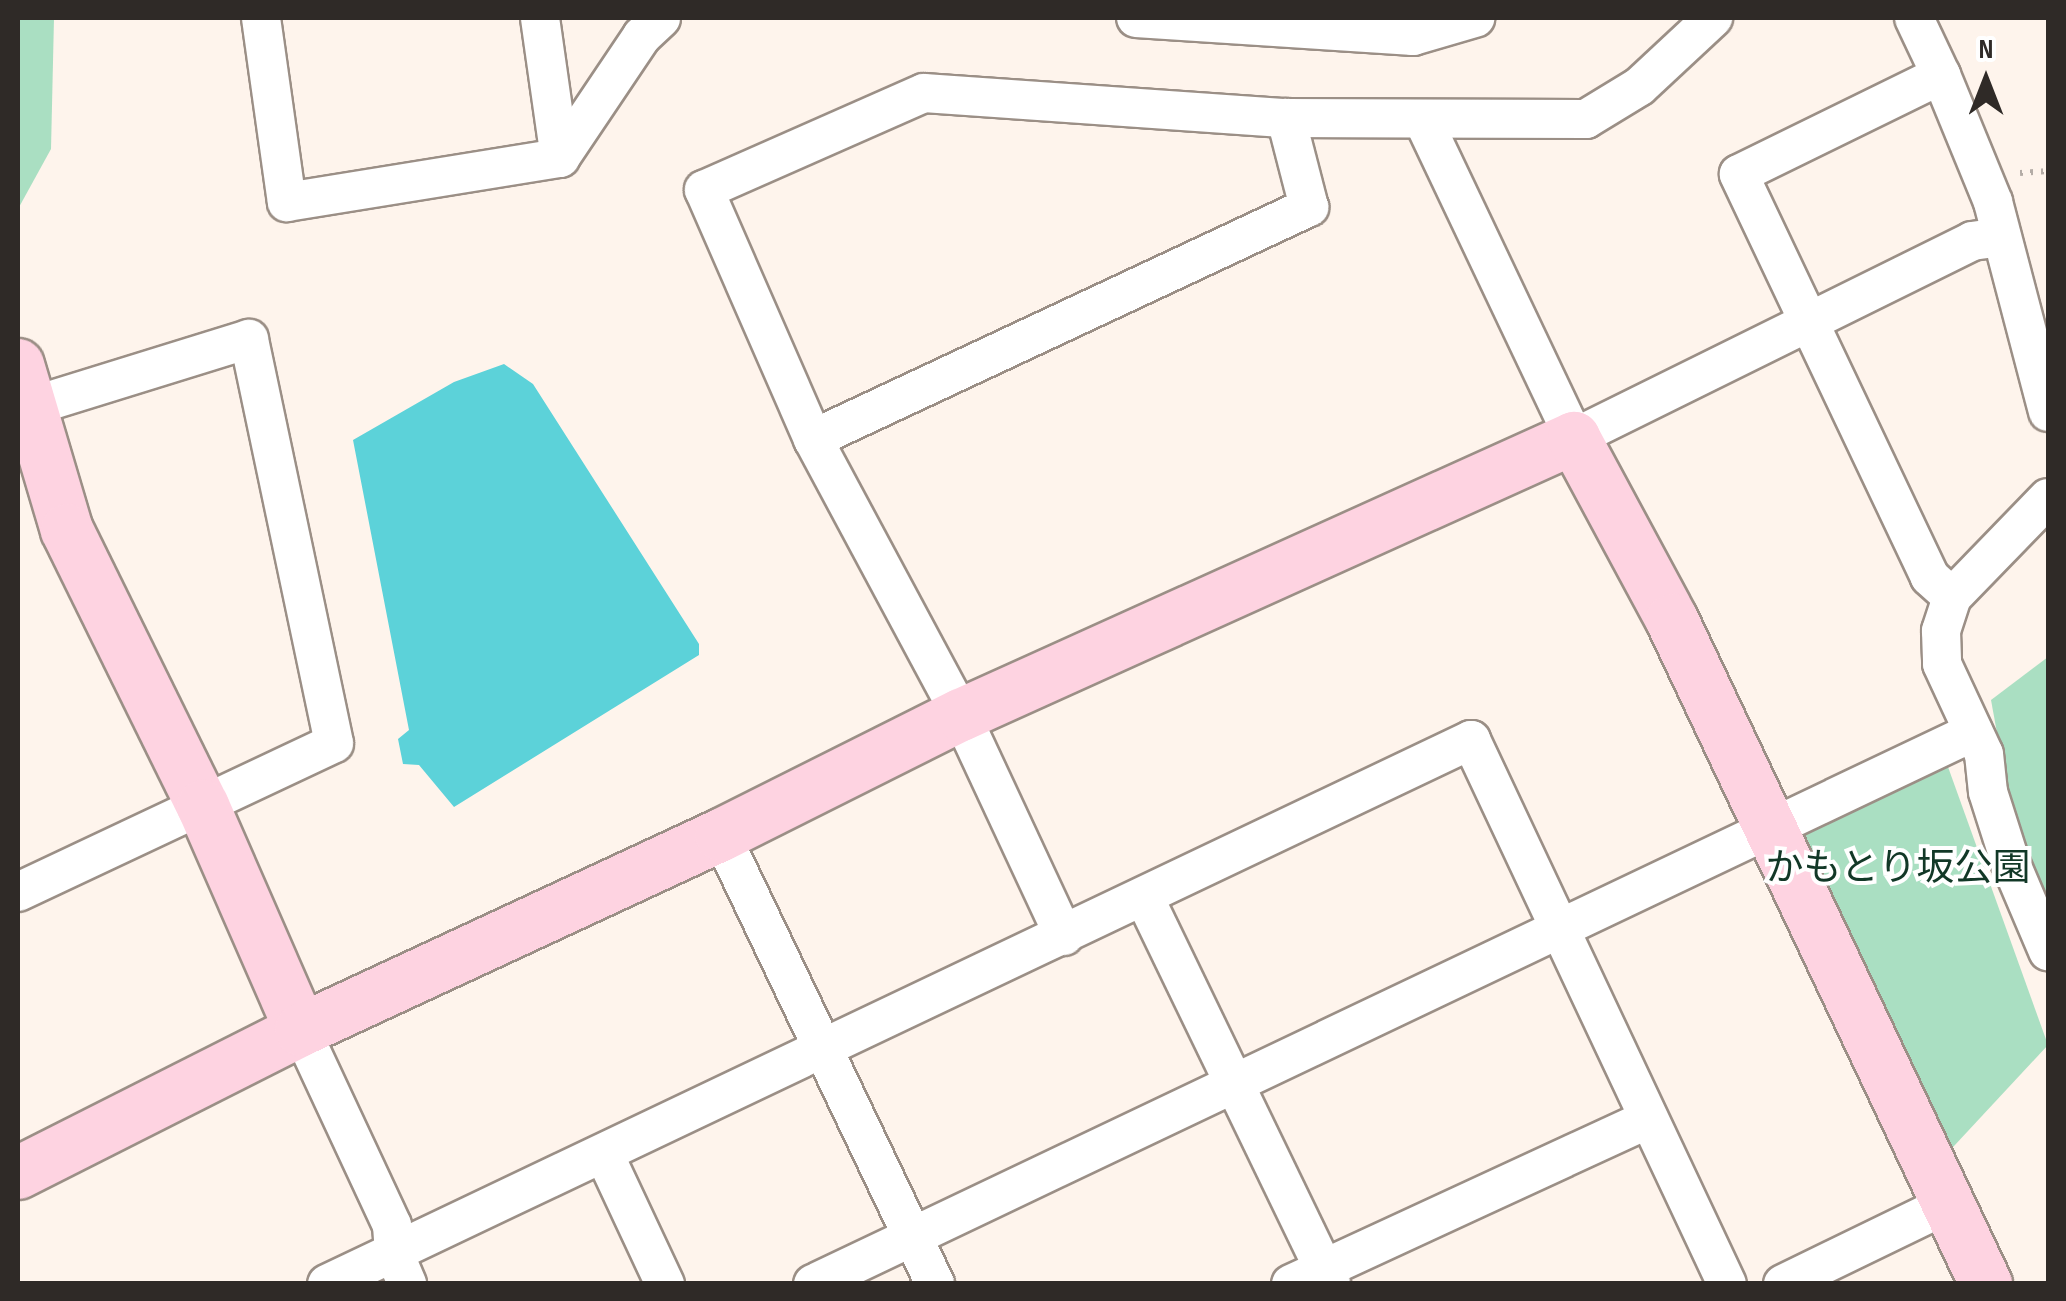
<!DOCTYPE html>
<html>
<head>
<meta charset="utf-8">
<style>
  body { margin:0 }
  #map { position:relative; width:2066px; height:1301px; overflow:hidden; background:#fef4ec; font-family:"Sofia Sans Condensed","Noto Sans JP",sans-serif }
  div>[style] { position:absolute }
  .green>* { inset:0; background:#aadfc2 }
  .water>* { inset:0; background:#5cd2d9 }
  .path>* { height:6px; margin-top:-3px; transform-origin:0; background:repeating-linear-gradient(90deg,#b4aca6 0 2.5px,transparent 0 10.5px) }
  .roads { filter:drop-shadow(2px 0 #9b8f86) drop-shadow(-2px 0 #9b8f86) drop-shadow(0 2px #9b8f86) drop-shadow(0 -2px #9b8f86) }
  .street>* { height:38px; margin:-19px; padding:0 19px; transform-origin:19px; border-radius:19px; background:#fff }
  .secondary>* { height:52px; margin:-26px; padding:0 26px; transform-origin:26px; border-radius:26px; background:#fed3e1 }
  span { translate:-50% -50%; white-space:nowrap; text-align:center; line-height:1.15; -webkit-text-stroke:8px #fff; paint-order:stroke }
  .park-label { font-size:38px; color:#123827 }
  .frame { position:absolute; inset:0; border:20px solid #2f2a27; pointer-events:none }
  .north { position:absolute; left:1936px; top:30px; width:100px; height:100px; -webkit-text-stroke:8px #fff; paint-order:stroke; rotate:0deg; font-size:28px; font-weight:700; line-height:40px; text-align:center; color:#2f2a27 }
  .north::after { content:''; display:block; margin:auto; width:35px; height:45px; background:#2f2a27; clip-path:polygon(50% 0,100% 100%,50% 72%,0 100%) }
</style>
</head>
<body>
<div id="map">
  <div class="green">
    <div style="clip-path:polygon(18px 18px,54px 18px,51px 149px,18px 209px)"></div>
    <div style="clip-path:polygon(2048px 657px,2048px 905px,2008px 793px,1991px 700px)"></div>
    <div style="clip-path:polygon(1943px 753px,2048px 1045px,1941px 1160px,1790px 831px)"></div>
  </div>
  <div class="water">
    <div style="clip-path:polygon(504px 364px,533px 384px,699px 644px,699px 655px,454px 807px,419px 765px,403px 764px,398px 739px,409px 730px,353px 440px,454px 382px)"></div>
  </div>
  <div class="path">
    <div style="left:2020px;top:173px;width:28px;rotate:-4deg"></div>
  </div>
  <div class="roads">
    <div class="street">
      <div style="left:261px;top:18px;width:186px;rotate:82deg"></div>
      <div style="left:287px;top:202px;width:277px;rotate:-9.2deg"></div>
      <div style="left:560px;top:158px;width:147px;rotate:-56.1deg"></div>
      <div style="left:642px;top:36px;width:26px;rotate:-43deg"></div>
      <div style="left:540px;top:18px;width:141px;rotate:81.9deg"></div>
      <div style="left:1136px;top:18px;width:278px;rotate:3.7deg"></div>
      <div style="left:1413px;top:36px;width:65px;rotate:-16.2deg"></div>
      <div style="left:1914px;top:18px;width:63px;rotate:64.7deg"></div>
      <div style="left:1424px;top:122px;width:350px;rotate:64.6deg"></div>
      <div style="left:1574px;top:438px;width:444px;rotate:-26.3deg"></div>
      <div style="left:1972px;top:241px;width:30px;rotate:-8deg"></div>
      <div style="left:813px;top:439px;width:548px;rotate:-25.07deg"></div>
      <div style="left:1309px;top:207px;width:92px;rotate:-104.5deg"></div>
      <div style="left:2048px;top:498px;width:138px;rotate:134.1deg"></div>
      <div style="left:1952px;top:597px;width:36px;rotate:108deg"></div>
      <div style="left:1941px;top:631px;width:33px;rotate:88deg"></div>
      <div style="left:1942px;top:664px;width:99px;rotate:65deg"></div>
      <div style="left:1984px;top:754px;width:38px;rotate:84deg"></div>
      <div style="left:1988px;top:792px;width:76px;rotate:72.3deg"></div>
      <div style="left:2011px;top:864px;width:95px;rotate:67deg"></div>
      <div style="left:1952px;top:597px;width:30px;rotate:-138deg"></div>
      <div style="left:1930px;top:577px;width:446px;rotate:-115.4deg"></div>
      <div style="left:1739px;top:174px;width:225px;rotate:-26.1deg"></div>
      <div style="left:1941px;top:75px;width:137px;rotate:67.7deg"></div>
      <div style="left:1993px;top:202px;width:217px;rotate:75.3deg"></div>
      <div style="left:721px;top:835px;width:497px;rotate:64.5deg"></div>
      <div style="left:18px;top:892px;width:349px;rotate:-25.2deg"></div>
      <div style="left:334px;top:743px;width:413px;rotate:-101.9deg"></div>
      <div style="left:249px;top:339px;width:229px;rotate:162.8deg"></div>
      <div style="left:1144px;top:897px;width:430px;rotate:64.2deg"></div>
      <div style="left:1064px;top:936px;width:244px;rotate:-115deg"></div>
      <div style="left:961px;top:715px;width:313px;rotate:-118.2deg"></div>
      <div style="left:813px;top:439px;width:272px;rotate:-113.6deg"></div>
      <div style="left:704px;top:190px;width:240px;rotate:-23.8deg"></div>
      <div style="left:924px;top:93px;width:363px;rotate:4deg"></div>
      <div style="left:1286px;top:118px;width:300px;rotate:0.2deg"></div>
      <div style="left:1586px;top:119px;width:63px;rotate:-31.4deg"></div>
      <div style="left:1640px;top:86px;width:100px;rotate:-43deg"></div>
      <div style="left:301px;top:1030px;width:215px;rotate:65deg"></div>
      <div style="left:392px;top:1225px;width:28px;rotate:86deg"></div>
      <div style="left:394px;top:1253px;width:34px;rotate:67deg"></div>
      <div style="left:604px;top:1154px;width:144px;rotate:64.9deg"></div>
      <div style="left:327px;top:1284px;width:1267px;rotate:-25.43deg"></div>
      <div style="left:1471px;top:740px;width:601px;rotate:64.8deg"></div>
      <div style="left:813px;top:1284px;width:1285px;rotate:-25.45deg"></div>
      <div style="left:1291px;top:1284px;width:393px;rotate:-24.8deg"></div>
      <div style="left:1783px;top:1284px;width:183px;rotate:-25.9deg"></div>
    </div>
    <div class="secondary">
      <div style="left:18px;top:365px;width:172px;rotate:73.5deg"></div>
      <div style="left:67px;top:530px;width:308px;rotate:63.8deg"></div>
      <div style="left:203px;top:806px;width:244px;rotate:66.4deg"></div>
      <div style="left:18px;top:1173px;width:317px;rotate:-26.8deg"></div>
      <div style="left:301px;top:1030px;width:463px;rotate:-24.9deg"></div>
      <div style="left:721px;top:835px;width:268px;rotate:-26.6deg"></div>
      <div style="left:961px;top:715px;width:673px;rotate:-24.32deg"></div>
      <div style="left:1574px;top:438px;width:207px;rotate:61.7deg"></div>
      <div style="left:1672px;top:620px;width:735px;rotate:64.69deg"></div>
    </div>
  </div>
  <div class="park-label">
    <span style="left:1898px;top:869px">かもとり坂公園</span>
  </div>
  <div class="frame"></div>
  <div class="north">N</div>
</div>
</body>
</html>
